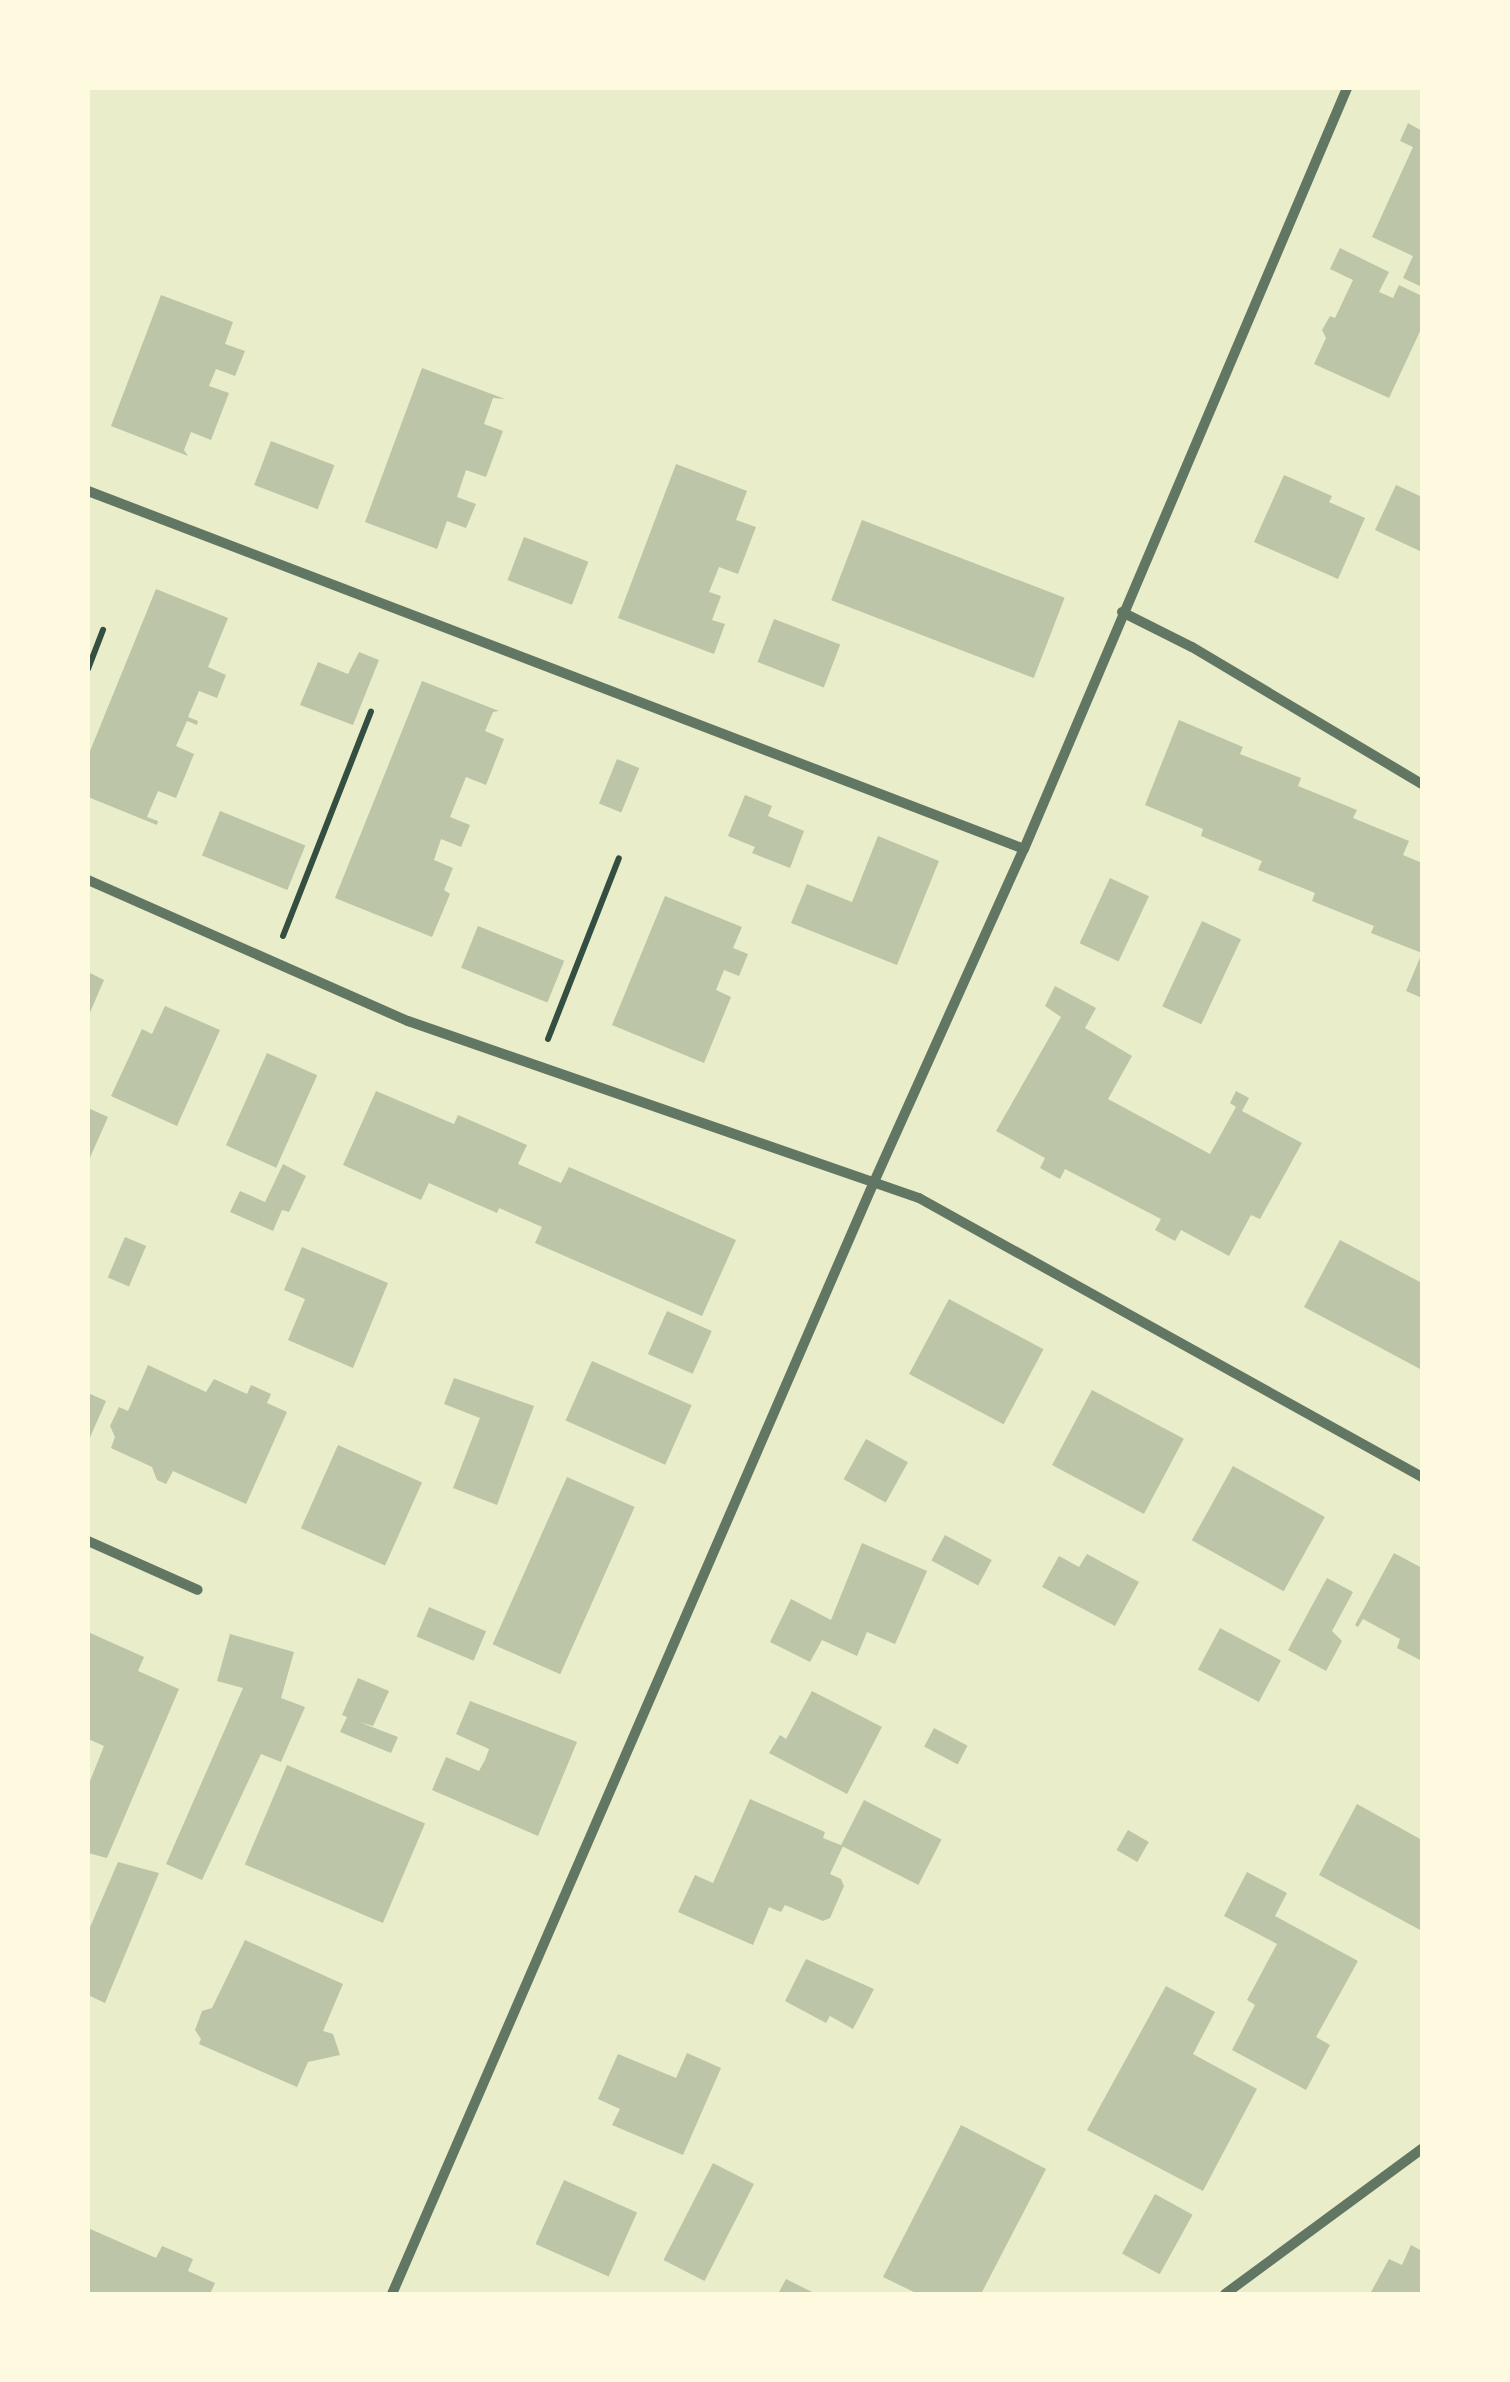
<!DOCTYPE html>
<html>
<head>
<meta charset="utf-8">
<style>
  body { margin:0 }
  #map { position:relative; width:1510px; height:2382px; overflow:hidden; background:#e9edc9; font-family:Poppins,sans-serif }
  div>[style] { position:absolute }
  .building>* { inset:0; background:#bcc5a7; transform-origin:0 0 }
  .path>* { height:6px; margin:-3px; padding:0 3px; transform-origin:3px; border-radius:3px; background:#344e41 }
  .minor>* { height:10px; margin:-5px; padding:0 5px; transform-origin:5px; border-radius:5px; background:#617663 }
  span { translate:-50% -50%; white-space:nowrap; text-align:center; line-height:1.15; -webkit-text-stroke:10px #fefae0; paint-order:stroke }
  .frame { position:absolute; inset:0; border:90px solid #fefae0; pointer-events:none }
</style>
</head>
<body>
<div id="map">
  <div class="building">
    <div style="clip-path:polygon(1408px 123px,1422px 131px,1422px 287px,1403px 278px,1413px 256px,1372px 237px,1413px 147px,1400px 141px)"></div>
    <div style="clip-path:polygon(1340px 248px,1389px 272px,1379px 292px,1393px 298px,1399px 285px,1422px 296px,1422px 327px,1389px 398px,1314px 364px,1326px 338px,1322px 330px,1330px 316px,1335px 318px,1353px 280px,1330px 269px)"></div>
    <div style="clip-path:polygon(161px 295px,233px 322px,225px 344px,245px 351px,235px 376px,216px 369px,209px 386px,229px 393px,211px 440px,191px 432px,184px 450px,188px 456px,111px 426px)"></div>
    <div style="clip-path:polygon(422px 368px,505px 399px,493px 398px,484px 424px,503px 431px,486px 477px,466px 470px,457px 497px,476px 504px,466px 528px,447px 521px,437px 549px,365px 522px)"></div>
    <div style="left:271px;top:441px;width:68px;height:47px;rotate:21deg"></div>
    <div style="clip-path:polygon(676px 464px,747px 491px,736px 520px,756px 527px,738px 574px,719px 567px,709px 592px,721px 596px,712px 620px,725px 624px,714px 654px,618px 618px)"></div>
    <div style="clip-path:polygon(1284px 475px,1332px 496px,1329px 502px,1365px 518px,1338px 579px,1254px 542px)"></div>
    <div style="clip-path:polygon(1396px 485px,1422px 497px,1422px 552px,1375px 530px)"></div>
    <div style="left:862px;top:520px;width:217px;height:86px;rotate:21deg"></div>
    <div style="left:524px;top:537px;width:69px;height:46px;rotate:21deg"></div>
    <div style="clip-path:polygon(156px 589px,228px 618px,208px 667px,226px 675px,217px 698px,199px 691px,188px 717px,198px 721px,197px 725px,187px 721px,176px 746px,194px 754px,176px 798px,158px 791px,147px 817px,158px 821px,157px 825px,88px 797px,88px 756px)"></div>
    <div style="left:774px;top:619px;width:71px;height:46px;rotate:21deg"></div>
    <div style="clip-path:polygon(359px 652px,379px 660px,353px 725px,300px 705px,318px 662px,348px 674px)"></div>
    <div style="clip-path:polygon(422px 681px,499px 711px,493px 712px,485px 731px,504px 739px,486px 785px,466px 777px,450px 817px,470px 825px,461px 847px,441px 839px,434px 860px,453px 868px,444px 890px,450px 894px,432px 937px,335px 898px)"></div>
    <div style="clip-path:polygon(1179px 720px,1243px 747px,1240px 754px,1301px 778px,1298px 786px,1357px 810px,1353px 818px,1409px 841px,1403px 855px,1422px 863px,1422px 998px,1406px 991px,1422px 953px,1371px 933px,1374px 926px,1312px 901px,1315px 893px,1258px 870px,1262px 861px,1201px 836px,1203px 829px,1145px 805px)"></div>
    <div style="left:617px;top:759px;width:24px;height:48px;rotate:22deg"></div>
    <div style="clip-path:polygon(745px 795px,772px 806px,768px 816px,804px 831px,790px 868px,752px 853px,755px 847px,728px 836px)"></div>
    <div style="left:220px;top:811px;width:92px;height:48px;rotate:22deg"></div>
    <div style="clip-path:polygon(878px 836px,939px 861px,897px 965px,791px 923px,807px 884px,852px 902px)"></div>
    <div style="left:1110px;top:878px;width:43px;height:72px;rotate:25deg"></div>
    <div style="clip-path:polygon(665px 896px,742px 927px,733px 948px,748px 954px,739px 976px,724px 970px,716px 990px,731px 997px,704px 1063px,612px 1025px)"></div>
    <div style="left:1202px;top:921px;width:43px;height:94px;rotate:25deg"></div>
    <div style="left:478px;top:926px;width:93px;height:45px;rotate:22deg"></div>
    <div style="clip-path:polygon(88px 972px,104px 980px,88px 1017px)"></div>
    <div style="clip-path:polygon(1055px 986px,1096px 1008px,1085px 1028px,1132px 1056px,1108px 1099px,1210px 1154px,1236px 1107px,1230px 1103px,1236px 1091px,1249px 1098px,1242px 1111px,1302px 1143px,1260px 1219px,1251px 1215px,1229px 1256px,1181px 1230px,1175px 1241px,1155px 1230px,1161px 1219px,1065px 1169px,1060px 1179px,1040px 1168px,1045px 1158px,996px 1131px,1061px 1017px,1045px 1006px)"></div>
    <div style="clip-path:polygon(165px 1006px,220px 1030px,177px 1126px,111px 1096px,142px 1029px,152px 1034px)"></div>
    <div style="left:267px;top:1053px;width:55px;height:101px;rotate:24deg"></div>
    <div style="clip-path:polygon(376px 1091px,454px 1124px,458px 1115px,527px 1145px,518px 1164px,561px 1183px,569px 1167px,736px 1240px,702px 1316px,535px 1243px,542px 1227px,499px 1208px,497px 1213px,429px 1183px,421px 1200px,343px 1165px)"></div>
    <div style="clip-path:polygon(88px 1108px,108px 1117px,88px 1162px)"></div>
    <div style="clip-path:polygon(283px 1164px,306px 1176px,289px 1212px,282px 1210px,273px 1231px,230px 1212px,240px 1191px,265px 1202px)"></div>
    <div style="left:125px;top:1237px;width:23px;height:44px;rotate:23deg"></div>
    <div style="clip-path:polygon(1340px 1240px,1422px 1283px,1422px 1370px,1304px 1307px)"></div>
    <div style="clip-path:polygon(302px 1247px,388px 1283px,353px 1368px,288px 1340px,305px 1299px,284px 1290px)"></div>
    <div style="left:949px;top:1299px;width:107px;height:85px;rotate:28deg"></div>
    <div style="left:667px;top:1311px;width:49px;height:47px;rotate:24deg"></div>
    <div style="left:592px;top:1361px;width:109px;height:65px;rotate:24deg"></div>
    <div style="clip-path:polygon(148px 1365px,206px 1392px,214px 1379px,247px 1394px,251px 1385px,271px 1394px,267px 1403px,287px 1412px,246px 1504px,173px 1471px,166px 1484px,157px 1480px,152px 1467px,111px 1448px,115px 1437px,110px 1426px,119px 1407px,128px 1411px)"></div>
    <div style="clip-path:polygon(454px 1378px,534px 1406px,497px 1505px,453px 1488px,480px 1418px,444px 1404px)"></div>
    <div style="left:1092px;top:1390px;width:104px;height:85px;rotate:28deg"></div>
    <div style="clip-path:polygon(88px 1393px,106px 1401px,88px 1442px)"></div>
    <div style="left:866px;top:1439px;width:48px;height:46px;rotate:29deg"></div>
    <div style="left:338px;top:1445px;width:92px;height:91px;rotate:24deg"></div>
    <div style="left:1233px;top:1466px;width:105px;height:85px;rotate:29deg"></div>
    <div style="left:567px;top:1477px;width:74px;height:183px;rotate:24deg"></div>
    <div style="left:945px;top:1535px;width:53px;height:29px;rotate:28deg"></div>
    <div style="clip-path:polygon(862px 1543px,927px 1571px,895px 1644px,867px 1632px,857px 1656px,822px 1640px,810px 1662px,770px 1642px,791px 1599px,831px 1620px)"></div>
    <div style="clip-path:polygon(1394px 1553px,1422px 1568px,1422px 1661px,1397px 1648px,1400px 1639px,1363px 1619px,1358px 1627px,1355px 1625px)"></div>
    <div style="clip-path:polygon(1087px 1554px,1139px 1582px,1115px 1626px,1042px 1587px,1059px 1556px,1079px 1567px)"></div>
    <div style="clip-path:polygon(1327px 1578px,1353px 1592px,1332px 1631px,1342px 1641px,1326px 1671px,1288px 1650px)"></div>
    <div style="left:429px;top:1607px;width:62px;height:32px;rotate:23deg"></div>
    <div style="left:1220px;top:1628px;width:69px;height:47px;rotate:28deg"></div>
    <div style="clip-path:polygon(88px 1632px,144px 1657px,138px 1671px,179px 1689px,107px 1858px,88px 1853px,88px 1786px,104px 1746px,88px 1739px)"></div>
    <div style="clip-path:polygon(230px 1634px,294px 1652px,281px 1698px,305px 1707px,281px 1762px,261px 1754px,202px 1880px,166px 1864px,243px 1688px,217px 1681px)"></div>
    <div style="clip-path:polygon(358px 1678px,389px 1691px,373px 1726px,359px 1722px,398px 1737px,391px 1753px,340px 1732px,347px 1717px,342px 1715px)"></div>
    <div style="clip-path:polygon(812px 1691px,882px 1727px,847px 1794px,769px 1753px,780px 1735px,786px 1739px)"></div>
    <div style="clip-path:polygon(470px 1701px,577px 1742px,538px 1836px,432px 1790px,446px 1757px,479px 1771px,485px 1760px,489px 1749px,456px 1734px)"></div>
    <div style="left:934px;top:1728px;width:38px;height:21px;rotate:28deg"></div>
    <div style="left:287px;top:1765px;width:150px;height:108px;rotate:23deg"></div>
    <div style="clip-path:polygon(750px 1799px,825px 1832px,823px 1838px,843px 1846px,830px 1874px,841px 1879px,844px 1886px,830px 1918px,823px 1921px,785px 1905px,781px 1912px,769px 1907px,753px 1945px,678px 1912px,695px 1875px,713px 1883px)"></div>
    <div style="left:864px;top:1800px;width:87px;height:51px;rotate:27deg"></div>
    <div style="clip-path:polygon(1357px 1804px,1422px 1840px,1422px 1931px,1319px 1875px)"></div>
    <div style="left:1128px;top:1830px;width:24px;height:23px;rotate:30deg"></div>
    <div style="clip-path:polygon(118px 1862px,159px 1873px,105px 2003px,88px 1995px,88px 1932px)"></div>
    <div style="clip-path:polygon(1247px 1872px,1287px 1893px,1275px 1916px,1358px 1961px,1316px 2037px,1330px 2045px,1306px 2090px,1232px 2050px,1255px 2005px,1247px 2000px,1277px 1944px,1224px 1916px)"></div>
    <div style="clip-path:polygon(245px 1940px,343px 1984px,323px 2031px,333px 2034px,340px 2055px,308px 2062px,297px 2087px,199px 2044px,201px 2039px,195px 2030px,202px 2011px,212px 2008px)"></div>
    <div style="clip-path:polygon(806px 1959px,874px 1989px,853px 2029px,830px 2016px,826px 2023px,785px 2001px)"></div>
    <div style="clip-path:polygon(1166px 1986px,1215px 2012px,1193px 2054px,1257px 2089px,1203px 2191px,1087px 2130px)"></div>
    <div style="clip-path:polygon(687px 2053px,721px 2068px,683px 2155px,612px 2125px,620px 2109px,598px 2099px,618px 2054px,676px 2078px)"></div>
    <div style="clip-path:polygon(961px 2125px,1046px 2169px,981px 2294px,918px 2294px,883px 2277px)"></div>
    <div style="left:713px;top:2163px;width:46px;height:109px;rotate:27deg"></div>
    <div style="left:564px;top:2180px;width:80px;height:70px;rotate:24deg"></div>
    <div style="left:1155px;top:2194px;width:43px;height:68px;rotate:29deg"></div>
    <div style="clip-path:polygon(88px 2228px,156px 2258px,162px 2246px,193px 2259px,188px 2271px,215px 2283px,210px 2294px,88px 2294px)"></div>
    <div style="clip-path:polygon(1411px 2245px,1422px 2251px,1422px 2294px,1370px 2294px,1389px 2259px,1402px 2265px)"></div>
    <div style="clip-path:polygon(786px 2279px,816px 2294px,778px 2294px)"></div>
  </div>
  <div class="path">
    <div style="left:88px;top:669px;width:42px;rotate:-69deg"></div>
    <div style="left:283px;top:936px;width:241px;rotate:-68.6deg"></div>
    <div style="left:548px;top:1039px;width:194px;rotate:-68.6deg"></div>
  </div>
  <div class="minor">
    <div style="left:88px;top:491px;width:1002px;rotate:20.93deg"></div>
    <div style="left:1122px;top:612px;width:78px;rotate:26.6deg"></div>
    <div style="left:1192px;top:647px;width:268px;rotate:30.8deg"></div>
    <div style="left:88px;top:880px;width:350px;rotate:23.8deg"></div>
    <div style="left:408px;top:1021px;width:541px;rotate:19.11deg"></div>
    <div style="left:919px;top:1198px;width:575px;rotate:29.02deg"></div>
    <div style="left:88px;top:1541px;width:120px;rotate:24deg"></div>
    <div style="left:392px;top:2294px;width:1212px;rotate:-66.57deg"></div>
    <div style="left:874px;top:1182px;width:365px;rotate:-65.8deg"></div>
    <div style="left:1024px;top:849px;width:827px;rotate:-67deg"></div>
    <div style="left:1225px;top:2294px;width:245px;rotate:-36.4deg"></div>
  </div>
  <div class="frame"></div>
</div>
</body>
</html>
